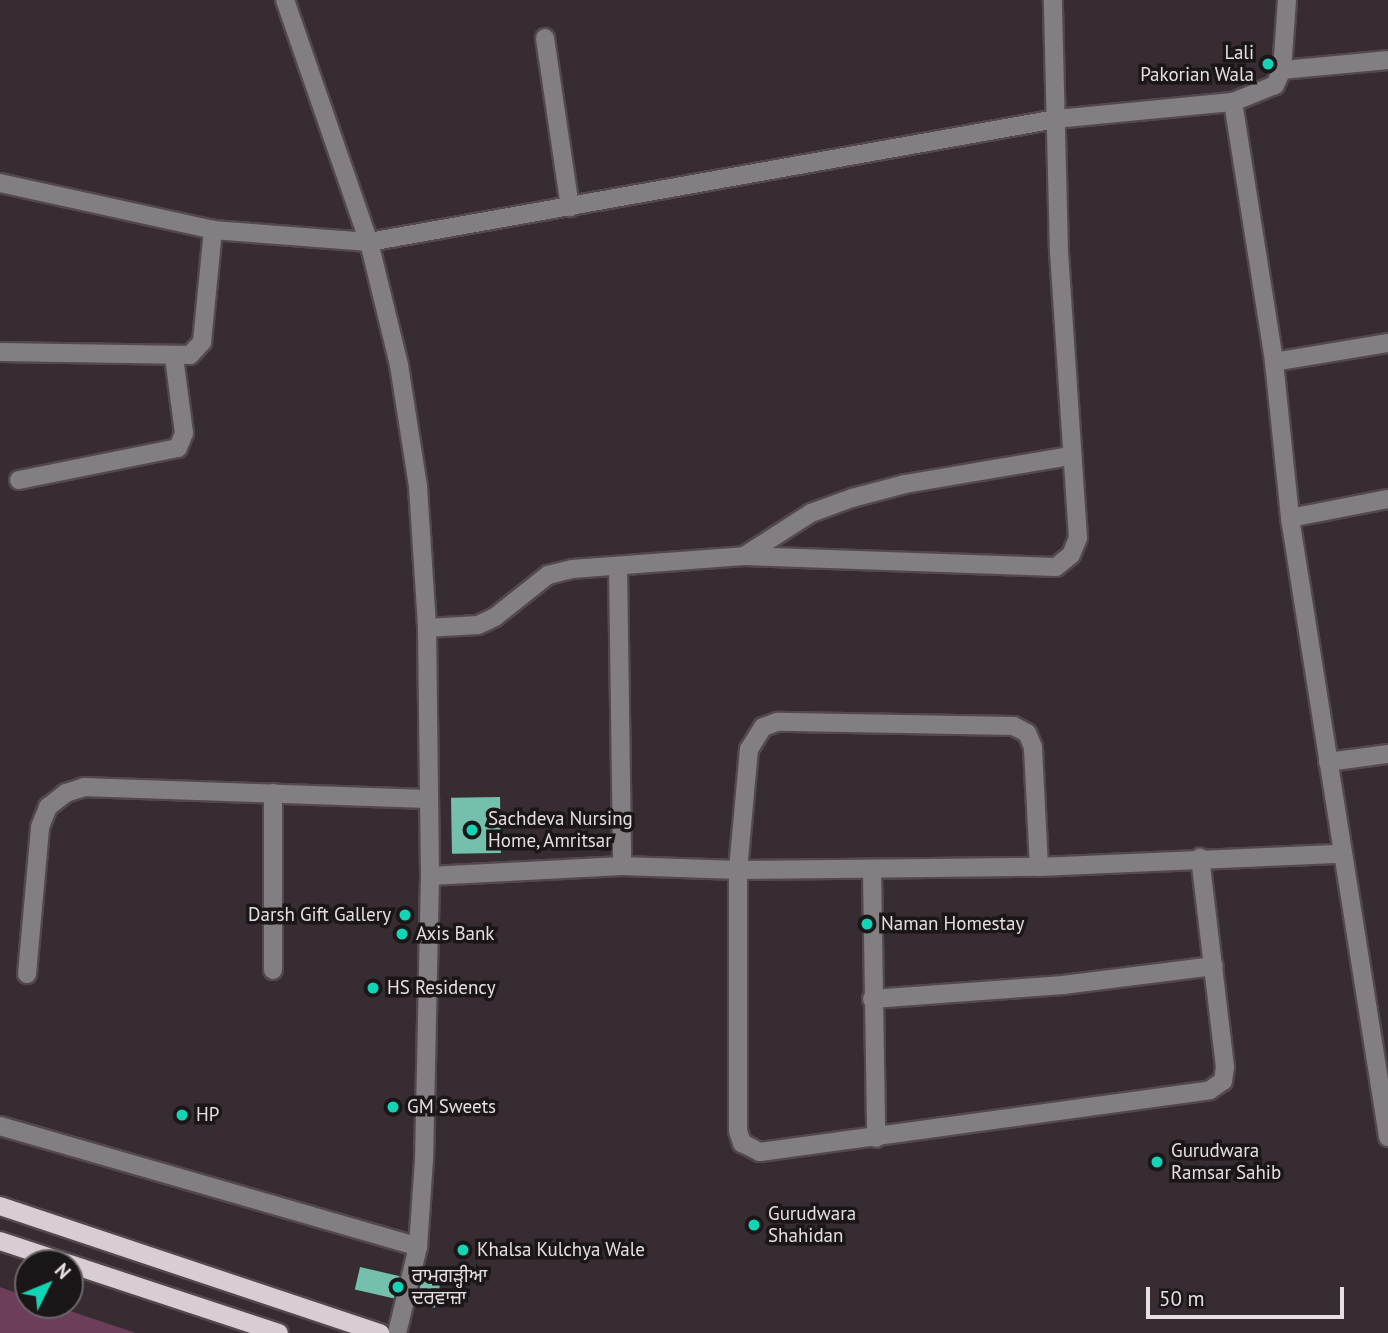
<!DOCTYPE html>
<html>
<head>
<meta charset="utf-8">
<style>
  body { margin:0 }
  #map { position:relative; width:1388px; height:1333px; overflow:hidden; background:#362c31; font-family:"PT Sans","Noto Sans Gurmukhi",sans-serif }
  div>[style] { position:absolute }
  .green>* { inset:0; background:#6d3e59 }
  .building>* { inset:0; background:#74c0ad; transform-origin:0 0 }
  .roads { filter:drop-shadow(2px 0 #52484d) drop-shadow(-2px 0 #52484d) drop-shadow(0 2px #52484d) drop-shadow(0 -2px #52484d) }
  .minor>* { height:18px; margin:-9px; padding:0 9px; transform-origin:9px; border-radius:9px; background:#837e81 }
  .major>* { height:18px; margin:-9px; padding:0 9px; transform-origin:9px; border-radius:9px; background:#d8cdd2 }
  .dots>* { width:19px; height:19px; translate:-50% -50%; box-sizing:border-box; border:4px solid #1b1618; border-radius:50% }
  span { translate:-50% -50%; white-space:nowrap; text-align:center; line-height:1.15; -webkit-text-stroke:7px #1b1618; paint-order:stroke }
  .poi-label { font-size:19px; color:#e5dee2 }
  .right { translate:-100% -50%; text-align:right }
  .left { translate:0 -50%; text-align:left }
  .north { position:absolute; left:14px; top:1249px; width:70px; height:70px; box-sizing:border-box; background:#1b1618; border:2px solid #6c6669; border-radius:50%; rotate:47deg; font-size:19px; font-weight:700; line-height:28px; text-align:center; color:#e5dee2 }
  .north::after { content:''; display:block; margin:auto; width:24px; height:32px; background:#11d5b4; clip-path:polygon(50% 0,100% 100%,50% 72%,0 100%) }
  .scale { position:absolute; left:1146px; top:1287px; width:198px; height:32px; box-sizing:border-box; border:4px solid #e5dee2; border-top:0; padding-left:9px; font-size:21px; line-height:24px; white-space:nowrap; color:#e5dee2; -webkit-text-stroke:5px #1b1618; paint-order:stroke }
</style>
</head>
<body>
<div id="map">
  <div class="green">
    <div style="clip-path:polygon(0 1287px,28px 1297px,28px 1305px,52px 1305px,136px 1333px,0 1333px)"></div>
  </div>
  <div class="building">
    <div style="left:500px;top:797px;width:56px;height:49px;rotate:89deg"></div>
    <div style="left:360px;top:1267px;width:82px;height:23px;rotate:13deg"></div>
  </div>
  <div class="roads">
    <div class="minor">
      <div style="left:285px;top:0;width:256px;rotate:70.9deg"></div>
      <div style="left:369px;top:242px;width:127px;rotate:76.3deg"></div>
      <div style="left:399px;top:365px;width:123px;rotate:81.1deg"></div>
      <div style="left:418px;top:487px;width:141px;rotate:86.3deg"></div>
      <div style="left:427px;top:628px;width:248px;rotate:89.3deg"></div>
      <div style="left:430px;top:876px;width:283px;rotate:91.2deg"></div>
      <div style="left:424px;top:1159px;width:88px;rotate:93.9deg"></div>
      <div style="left:418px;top:1247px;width:89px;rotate:103.7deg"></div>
      <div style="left:1287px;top:0;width:70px;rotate:94.1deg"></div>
      <div style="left:1282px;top:70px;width:17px;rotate:115deg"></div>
      <div style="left:1275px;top:85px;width:45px;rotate:158deg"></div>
      <div style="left:1233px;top:102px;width:263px;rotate:81deg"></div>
      <div style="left:1274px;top:362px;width:157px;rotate:84.1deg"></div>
      <div style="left:1290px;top:518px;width:627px;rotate:81deg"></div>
      <div style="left:545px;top:38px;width:171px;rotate:81.6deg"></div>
      <div style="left:1282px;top:70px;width:106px;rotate:-5.4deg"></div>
      <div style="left:0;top:183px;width:218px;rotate:12.4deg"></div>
      <div style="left:213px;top:230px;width:156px;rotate:4.4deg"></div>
      <div style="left:369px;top:242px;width:698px;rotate:-10.15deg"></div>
      <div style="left:1056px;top:119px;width:178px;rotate:-5.5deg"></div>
      <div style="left:0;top:352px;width:190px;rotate:0.9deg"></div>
      <div style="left:190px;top:355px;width:18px;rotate:-47deg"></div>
      <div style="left:202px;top:342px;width:113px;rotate:-84.4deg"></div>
      <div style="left:1274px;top:362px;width:116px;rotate:-9.5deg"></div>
      <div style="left:19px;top:480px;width:162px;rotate:-11.4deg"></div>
      <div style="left:178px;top:448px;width:16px;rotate:-68deg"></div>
      <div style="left:184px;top:433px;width:77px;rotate:-97.5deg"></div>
      <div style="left:1290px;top:518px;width:100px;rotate:-11deg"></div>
      <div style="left:744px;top:556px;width:80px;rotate:-32.7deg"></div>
      <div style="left:811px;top:513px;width:44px;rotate:-20.1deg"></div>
      <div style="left:852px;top:498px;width:55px;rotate:-14.8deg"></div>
      <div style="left:905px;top:484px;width:168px;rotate:-9.6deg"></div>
      <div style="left:618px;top:566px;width:300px;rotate:89.2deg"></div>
      <div style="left:427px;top:628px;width:51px;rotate:-3.4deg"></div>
      <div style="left:478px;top:625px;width:19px;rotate:-25deg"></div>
      <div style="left:495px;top:617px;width:68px;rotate:-38.4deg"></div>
      <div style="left:548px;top:575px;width:25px;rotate:-14deg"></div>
      <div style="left:572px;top:569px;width:172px;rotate:-4.3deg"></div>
      <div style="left:744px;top:556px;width:312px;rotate:2deg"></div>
      <div style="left:1056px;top:567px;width:19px;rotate:-39deg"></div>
      <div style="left:1071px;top:555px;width:18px;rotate:-68deg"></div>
      <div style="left:1078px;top:538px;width:286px;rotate:-93.8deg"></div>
      <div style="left:1059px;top:253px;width:253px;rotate:-91.4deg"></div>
      <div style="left:1328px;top:762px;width:61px;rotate:-7.6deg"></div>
      <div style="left:273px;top:793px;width:177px;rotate:90deg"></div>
      <div style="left:1039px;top:867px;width:120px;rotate:-92.9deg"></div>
      <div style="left:1033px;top:747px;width:15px;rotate:-113deg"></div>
      <div style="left:1027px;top:733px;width:15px;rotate:-152deg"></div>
      <div style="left:1014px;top:726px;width:237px;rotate:-179deg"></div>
      <div style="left:777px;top:722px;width:15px;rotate:160deg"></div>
      <div style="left:763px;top:727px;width:26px;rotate:122deg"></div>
      <div style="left:749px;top:749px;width:121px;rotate:95.2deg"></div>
      <div style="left:738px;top:870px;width:261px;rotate:90deg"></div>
      <div style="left:738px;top:1131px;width:13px;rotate:72deg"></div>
      <div style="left:742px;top:1143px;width:20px;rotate:27deg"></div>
      <div style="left:760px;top:1152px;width:454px;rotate:-7.8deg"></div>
      <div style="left:1210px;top:1090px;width:16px;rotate:-35deg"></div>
      <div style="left:1223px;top:1081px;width:14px;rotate:-82deg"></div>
      <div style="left:1225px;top:1067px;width:211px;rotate:-96.8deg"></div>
      <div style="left:872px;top:870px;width:268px;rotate:89.1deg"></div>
      <div style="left:430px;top:876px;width:192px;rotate:-3deg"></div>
      <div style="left:622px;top:866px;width:116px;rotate:2deg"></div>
      <div style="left:738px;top:870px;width:301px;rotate:-0.6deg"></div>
      <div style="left:1039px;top:867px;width:302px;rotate:-2.5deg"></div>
      <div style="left:27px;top:974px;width:148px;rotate:-84.9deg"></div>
      <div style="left:40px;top:827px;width:22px;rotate:-68deg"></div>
      <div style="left:48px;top:807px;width:23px;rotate:-38deg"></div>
      <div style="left:66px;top:793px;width:19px;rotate:-18deg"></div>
      <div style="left:84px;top:787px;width:342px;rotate:2deg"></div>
      <div style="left:872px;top:999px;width:192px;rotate:-4.2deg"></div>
      <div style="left:1063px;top:985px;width:152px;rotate:-7.2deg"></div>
      <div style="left:0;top:1126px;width:435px;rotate:16.1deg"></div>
    </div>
    <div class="major">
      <div style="left:0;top:1206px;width:401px;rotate:18.5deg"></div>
      <div style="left:0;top:1241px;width:71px;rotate:18.2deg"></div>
      <div style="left:70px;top:1264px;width:220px;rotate:18.3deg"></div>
    </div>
  </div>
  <div class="dots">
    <div style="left:1268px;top:64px;background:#11d5b4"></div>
    <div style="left:472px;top:830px;background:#11d5b4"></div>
    <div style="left:405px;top:915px;background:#11d5b4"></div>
    <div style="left:867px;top:924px;background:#11d5b4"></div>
    <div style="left:402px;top:934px;background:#11d5b4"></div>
    <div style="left:373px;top:988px;background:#11d5b4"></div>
    <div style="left:393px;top:1107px;background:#11d5b4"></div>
    <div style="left:182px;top:1115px;background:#11d5b4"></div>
    <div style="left:1157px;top:1162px;background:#11d5b4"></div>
    <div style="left:754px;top:1225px;background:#11d5b4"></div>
    <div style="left:463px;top:1250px;background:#11d5b4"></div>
    <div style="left:398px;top:1287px;background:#11d5b4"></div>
  </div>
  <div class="poi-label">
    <span class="right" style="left:1254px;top:64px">Lali<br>Pakorian Wala</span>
    <span class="left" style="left:488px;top:830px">Sachdeva Nursing<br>Home, Amritsar</span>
    <span class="right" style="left:391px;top:915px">Darsh Gift Gallery</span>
    <span class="left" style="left:881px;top:924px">Naman Homestay</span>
    <span class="left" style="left:416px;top:934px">Axis Bank</span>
    <span class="left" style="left:387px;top:988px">HS Residency</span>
    <span class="left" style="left:407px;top:1107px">GM Sweets</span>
    <span class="left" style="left:196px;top:1115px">HP</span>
    <span class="left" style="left:1171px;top:1162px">Gurudwara<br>Ramsar Sahib</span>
    <span class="left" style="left:768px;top:1225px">Gurudwara<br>Shahidan</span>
    <span class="left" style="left:477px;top:1250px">Khalsa Kulchya Wale</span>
    <span class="left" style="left:412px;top:1287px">ਰਾਮਗੜ੍ਹੀਆ<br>ਦਰਵਾਜ਼ਾ</span>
  </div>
  <div class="north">N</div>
  <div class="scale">50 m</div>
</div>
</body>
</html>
